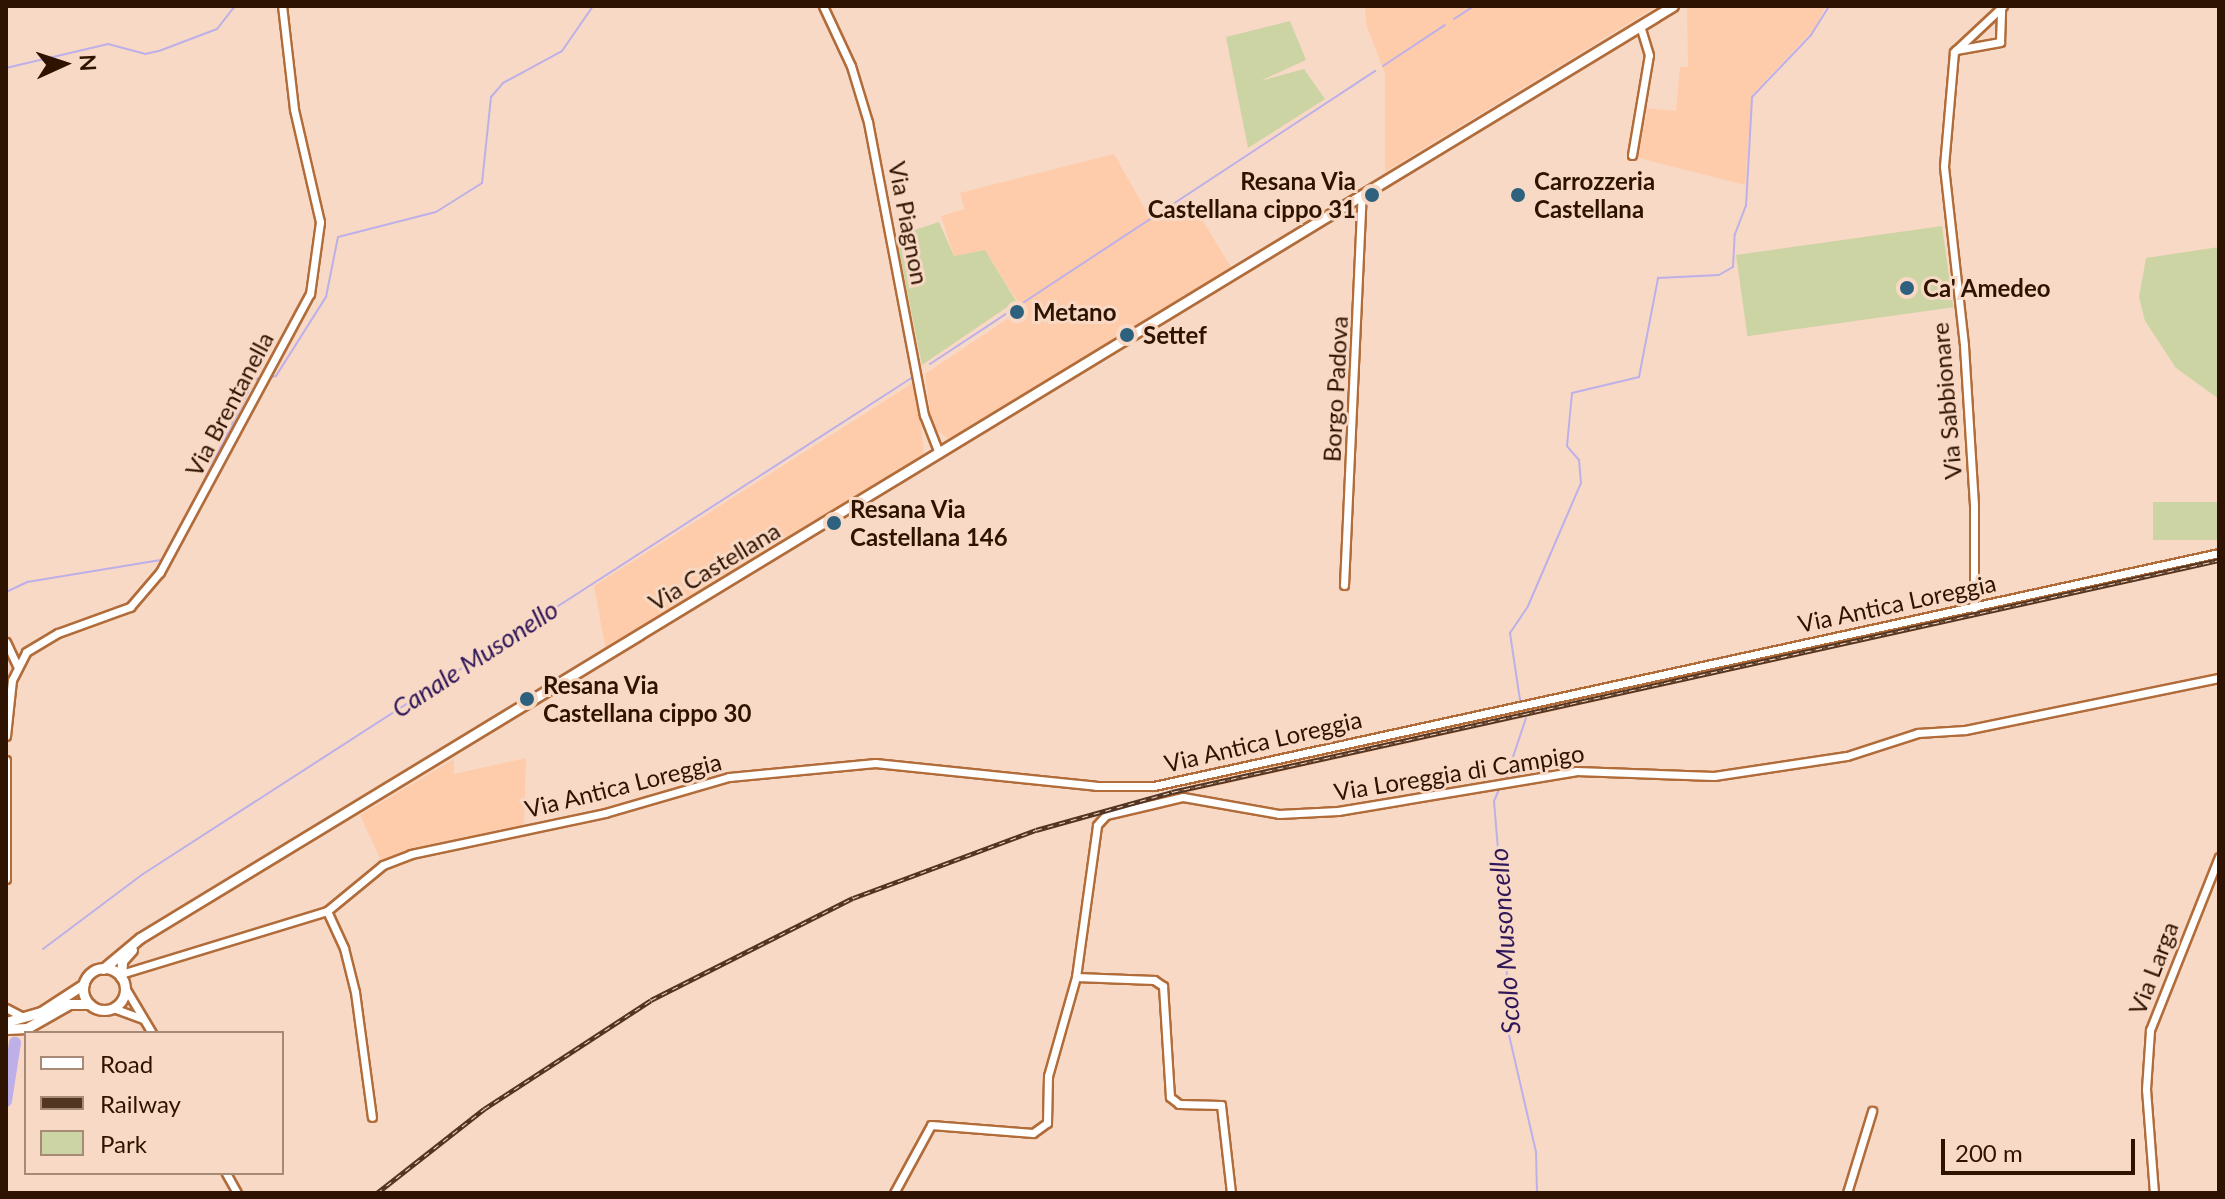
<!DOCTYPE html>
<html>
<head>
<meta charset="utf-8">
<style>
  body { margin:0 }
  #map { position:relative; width:2225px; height:1199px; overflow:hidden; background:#f8d9c5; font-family:Lato,sans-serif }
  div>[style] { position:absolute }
  .built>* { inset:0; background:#feccab }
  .green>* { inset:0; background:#cdd4a4; transform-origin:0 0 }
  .stream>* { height:2px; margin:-1px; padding:0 1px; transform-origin:1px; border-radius:1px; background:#bdb0e9 }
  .river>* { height:12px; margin:-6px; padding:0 6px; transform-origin:6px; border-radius:6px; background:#bdb0e9 }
  .roads { filter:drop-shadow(2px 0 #b16c3a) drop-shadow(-2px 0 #b16c3a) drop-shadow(0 2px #b16c3a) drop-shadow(0 -2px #b16c3a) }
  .minor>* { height:7px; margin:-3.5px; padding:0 3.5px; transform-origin:3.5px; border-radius:3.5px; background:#fff }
  .major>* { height:9px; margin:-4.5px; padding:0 4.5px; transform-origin:4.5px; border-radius:4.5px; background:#fff }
  .major>.ring { margin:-4.5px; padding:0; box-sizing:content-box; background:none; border:9px solid #fff; border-radius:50% }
  .rail>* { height:5px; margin-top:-2.5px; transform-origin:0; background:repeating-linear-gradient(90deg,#f8d9c5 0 6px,#523623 0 12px); box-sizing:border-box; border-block:2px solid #523623 }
  .dots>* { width:22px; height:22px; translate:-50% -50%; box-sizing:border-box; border:4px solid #f8d9c5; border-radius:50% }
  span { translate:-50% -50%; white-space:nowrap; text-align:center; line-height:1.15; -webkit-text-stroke:6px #f8d9c5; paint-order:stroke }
  .poi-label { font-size:24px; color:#2e1300; font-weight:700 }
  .right { translate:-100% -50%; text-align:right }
  .left { translate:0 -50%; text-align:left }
  .street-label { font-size:24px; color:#2e1300 }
  .water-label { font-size:26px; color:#2f1759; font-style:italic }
  .frame { position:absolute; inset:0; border:8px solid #2e1300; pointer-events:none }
  .legend { position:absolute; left:24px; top:1031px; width:260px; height:144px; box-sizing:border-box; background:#f8d9c5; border:2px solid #a78a76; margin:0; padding:10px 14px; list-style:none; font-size:24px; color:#2e1300 }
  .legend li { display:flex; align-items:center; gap:16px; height:40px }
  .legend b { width:40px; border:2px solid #a78a76 }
  .north { position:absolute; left:24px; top:24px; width:80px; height:80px; -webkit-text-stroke:6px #f8d9c5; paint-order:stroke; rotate:87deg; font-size:22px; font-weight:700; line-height:32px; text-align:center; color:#2e1300 }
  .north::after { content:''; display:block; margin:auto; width:28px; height:36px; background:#2e1300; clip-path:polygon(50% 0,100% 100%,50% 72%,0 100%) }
  .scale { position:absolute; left:1941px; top:1139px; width:194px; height:36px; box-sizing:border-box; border:4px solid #2e1300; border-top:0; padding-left:10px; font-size:24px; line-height:28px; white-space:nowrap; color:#2e1300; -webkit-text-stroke:6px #f8d9c5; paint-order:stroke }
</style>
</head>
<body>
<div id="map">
  <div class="built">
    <div style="clip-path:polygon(1365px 6px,1657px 6px,1385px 172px,1385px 74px,1366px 24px)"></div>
    <div style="clip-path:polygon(1687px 6px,1826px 6px,1814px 29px,1752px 95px,1745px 185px,1635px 157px,1640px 121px,1645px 121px,1647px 113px,1642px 108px,1676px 111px,1680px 67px,1688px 67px)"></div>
    <div style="clip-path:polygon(1114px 154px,1152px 221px,1189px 198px,1232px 269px,950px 440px,932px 427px,925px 374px,1022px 309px,985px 250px,954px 256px,941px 216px,964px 209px,960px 193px)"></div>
    <div style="clip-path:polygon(916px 381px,924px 456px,606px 651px,594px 586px)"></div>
    <div style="clip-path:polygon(2219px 557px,2219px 563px,1186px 793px,1189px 785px,1247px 771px)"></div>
    <div style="clip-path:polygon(526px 758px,524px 826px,381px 861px,360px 815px,454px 759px,454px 774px)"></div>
  </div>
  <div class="green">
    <div style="clip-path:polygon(1290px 21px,1306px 60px,1260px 81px,1304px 69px,1325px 99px,1248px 148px,1226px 37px)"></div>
    <div style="clip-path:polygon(939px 222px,954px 256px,985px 250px,1016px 301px,922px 365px,896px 236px)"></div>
    <div style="left:1942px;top:226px;width:82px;height:208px;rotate:82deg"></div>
    <div style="clip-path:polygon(2219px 247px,2219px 399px,2176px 368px,2145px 321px,2139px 297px,2146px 258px)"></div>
    <div style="left:2219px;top:502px;width:38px;height:66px;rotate:90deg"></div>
  </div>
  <div class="stream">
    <div style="left:1454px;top:19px;width:24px;rotate:-33deg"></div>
    <div style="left:1383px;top:66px;width:74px;rotate:-33.5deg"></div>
    <div style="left:6px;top:68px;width:105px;rotate:-13.2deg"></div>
    <div style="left:108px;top:44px;width:38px;rotate:15deg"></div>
    <div style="left:145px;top:54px;width:14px;rotate:-12deg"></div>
    <div style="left:159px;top:51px;width:62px;rotate:-20.8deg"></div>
    <div style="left:217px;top:29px;width:29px;rotate:-52deg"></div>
    <div style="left:930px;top:364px;width:533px;rotate:-33.36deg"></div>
    <div style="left:268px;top:378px;width:8px;rotate:-14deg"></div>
    <div style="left:276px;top:376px;width:93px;rotate:-57.7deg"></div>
    <div style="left:326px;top:297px;width:61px;rotate:-78.7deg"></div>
    <div style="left:338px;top:237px;width:101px;rotate:-14.3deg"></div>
    <div style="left:436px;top:212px;width:54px;rotate:-32.2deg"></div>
    <div style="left:482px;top:183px;width:86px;rotate:-84deg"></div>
    <div style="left:491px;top:97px;width:18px;rotate:-49deg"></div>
    <div style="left:503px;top:83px;width:67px;rotate:-28.5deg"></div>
    <div style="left:562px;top:51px;width:55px;rotate:-55.4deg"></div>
    <div style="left:193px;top:503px;width:137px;rotate:-63.6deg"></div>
    <div style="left:254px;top:380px;width:5px;rotate:-22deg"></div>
    <div style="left:6px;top:592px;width:23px;rotate:-25deg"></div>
    <div style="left:27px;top:582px;width:137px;rotate:-9.3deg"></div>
    <div style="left:1520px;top:700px;width:68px;rotate:-98.5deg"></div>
    <div style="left:1510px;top:633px;width:32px;rotate:-56deg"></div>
    <div style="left:1528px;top:606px;width:134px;rotate:-66.7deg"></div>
    <div style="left:1581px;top:483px;width:23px;rotate:-95deg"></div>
    <div style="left:1579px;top:460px;width:18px;rotate:-131deg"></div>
    <div style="left:1567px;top:446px;width:53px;rotate:-84.6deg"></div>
    <div style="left:1572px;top:393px;width:69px;rotate:-13.4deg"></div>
    <div style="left:1639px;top:377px;width:101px;rotate:-79.1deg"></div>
    <div style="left:1658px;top:278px;width:61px;rotate:-2.8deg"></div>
    <div style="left:1719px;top:275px;width:16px;rotate:-30deg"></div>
    <div style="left:1733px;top:267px;width:33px;rotate:-87deg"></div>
    <div style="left:1735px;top:234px;width:30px;rotate:-69deg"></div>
    <div style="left:1746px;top:206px;width:109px;rotate:-86.8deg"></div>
    <div style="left:1752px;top:97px;width:86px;rotate:-46.4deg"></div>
    <div style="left:1811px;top:35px;width:34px;rotate:-58deg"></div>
    <div style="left:1506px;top:778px;width:63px;rotate:-71.6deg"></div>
    <div style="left:1500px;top:787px;width:15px;rotate:113deg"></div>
    <div style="left:1494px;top:801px;width:160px;rotate:85.3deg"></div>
    <div style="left:1507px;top:960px;width:62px;rotate:90.9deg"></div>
    <div style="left:1506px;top:1022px;width:133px;rotate:77deg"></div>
    <div style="left:1536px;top:1152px;width:41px;rotate:88.6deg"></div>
    <div style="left:43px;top:949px;width:125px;rotate:-36.9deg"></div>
    <div style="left:143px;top:874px;width:916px;rotate:-32.84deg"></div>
  </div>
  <div class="river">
    <div style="left:6px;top:1101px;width:59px;rotate:-81.2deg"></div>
  </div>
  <div class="roads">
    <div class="minor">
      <div style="left:823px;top:6px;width:66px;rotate:65deg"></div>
      <div style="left:851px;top:66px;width:59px;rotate:73.1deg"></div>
      <div style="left:868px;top:122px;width:298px;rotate:79.2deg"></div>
      <div style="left:924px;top:415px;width:41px;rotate:68.5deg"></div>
      <div style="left:1956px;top:50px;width:45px;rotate:-10.3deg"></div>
      <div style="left:2000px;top:42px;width:32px;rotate:-88deg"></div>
      <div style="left:1632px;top:155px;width:101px;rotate:-80.4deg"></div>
      <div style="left:1649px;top:55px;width:30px;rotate:-107deg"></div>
      <div style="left:1344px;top:585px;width:389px;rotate:-87.4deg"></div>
      <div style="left:1974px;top:608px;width:103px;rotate:-90deg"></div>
      <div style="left:1974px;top:505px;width:160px;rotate:-93.6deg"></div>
      <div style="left:1964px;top:345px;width:180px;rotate:-96.4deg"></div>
      <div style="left:1944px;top:166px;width:114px;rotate:-85deg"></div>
      <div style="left:1954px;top:52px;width:67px;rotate:-43.2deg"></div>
      <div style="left:6px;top:642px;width:26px;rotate:65deg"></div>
      <div style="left:6px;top:736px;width:56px;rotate:-83.9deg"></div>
      <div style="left:12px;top:680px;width:31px;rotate:-63deg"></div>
      <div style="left:26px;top:652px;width:37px;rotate:-31deg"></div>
      <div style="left:58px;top:633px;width:77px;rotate:-19.9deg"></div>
      <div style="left:130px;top:607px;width:46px;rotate:-49.4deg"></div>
      <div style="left:160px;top:572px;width:316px;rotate:-61.7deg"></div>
      <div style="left:310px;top:294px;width:73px;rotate:-82.1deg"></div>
      <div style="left:320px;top:222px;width:116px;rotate:-103deg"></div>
      <div style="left:294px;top:109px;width:104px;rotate:-96.6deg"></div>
      <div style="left:6px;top:760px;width:119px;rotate:90deg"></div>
      <div style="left:327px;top:911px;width:41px;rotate:65.3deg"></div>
      <div style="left:344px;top:948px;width:45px;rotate:76deg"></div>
      <div style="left:355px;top:992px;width:126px;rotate:82.3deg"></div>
      <div style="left:121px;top:974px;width:215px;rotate:-17deg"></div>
      <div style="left:327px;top:911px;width:72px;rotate:-39.4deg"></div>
      <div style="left:383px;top:865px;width:30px;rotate:-21deg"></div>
      <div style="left:411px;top:854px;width:198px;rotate:-11.9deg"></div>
      <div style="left:605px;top:813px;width:129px;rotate:-16.2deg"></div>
      <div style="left:729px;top:777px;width:147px;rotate:-5.5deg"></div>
      <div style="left:875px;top:763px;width:222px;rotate:5.9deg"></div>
      <div style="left:1096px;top:786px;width:58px"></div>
      <div style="left:1154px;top:786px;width:1090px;rotate:-12.34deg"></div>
      <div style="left:1076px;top:977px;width:78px;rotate:2.2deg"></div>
      <div style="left:1154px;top:980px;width:11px;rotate:34deg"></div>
      <div style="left:1163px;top:986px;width:111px;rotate:86.4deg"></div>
      <div style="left:1170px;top:1097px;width:11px;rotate:38deg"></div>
      <div style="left:1179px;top:1104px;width:42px;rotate:1.4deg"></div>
      <div style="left:1221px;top:1105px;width:89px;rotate:83.5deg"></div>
      <div style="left:124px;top:986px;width:55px;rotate:59.2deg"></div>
      <div style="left:6px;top:1008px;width:19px;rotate:28deg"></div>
      <div style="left:113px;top:1008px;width:32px;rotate:20deg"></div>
      <div style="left:226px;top:1173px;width:23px;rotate:61deg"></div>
      <div style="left:894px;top:1193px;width:77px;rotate:-61.4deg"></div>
      <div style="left:931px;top:1125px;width:102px;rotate:4.5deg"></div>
      <div style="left:1033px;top:1133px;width:17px;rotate:-36deg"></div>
      <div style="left:1047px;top:1123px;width:47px;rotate:-88.8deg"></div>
      <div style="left:1048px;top:1076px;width:103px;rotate:-74.2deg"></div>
      <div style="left:1076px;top:977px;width:153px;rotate:-82.1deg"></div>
      <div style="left:1097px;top:825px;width:13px;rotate:-48deg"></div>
      <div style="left:1106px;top:815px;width:79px;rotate:-13.2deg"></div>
      <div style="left:1183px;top:797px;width:97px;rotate:10deg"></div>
      <div style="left:1279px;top:814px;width:59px;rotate:-2.9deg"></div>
      <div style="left:1338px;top:811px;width:241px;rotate:-9.5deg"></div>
      <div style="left:1576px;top:771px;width:138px;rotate:2.1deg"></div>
      <div style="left:1714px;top:776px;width:134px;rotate:-8.6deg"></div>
      <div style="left:1847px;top:756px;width:75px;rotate:-17.9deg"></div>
      <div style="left:1918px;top:733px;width:47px;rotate:-3.7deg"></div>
      <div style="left:1965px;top:730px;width:259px;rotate:-11.6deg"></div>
      <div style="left:1847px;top:1193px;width:86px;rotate:-73deg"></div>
      <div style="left:2154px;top:1193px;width:104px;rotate:-94.4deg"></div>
      <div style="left:2146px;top:1089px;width:59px;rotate:-86.1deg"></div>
      <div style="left:2150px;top:1030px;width:186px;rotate:-68.3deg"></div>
    </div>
    <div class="major">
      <div class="ring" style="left:83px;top:968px;width:33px;height:33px"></div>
      <div style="left:103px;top:969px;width:48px;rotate:-40deg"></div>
      <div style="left:140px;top:938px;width:1794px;rotate:-31.3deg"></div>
      <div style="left:121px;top:977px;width:16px;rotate:-86deg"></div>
      <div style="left:122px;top:961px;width:15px;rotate:-48deg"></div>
      <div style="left:6px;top:1022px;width:36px;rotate:-16deg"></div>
      <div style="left:41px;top:1012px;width:51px;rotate:-33.1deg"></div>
      <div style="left:6px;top:1029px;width:21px;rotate:-3deg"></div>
      <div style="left:27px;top:1028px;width:48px;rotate:-29.7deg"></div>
      <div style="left:69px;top:1004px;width:20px"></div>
    </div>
  </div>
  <div class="rail">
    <div style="left:377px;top:1193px;width:136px;rotate:-38.1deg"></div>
    <div style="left:484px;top:1109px;width:199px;rotate:-33.1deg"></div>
    <div style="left:651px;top:1000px;width:226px;rotate:-26.8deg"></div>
    <div style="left:853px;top:898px;width:195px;rotate:-20.4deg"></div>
    <div style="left:1036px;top:830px;width:141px;rotate:-15.6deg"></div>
    <div style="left:1172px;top:792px;width:1072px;rotate:-12.49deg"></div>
  </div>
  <div class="dots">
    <div style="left:1372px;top:195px;background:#2d617e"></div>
    <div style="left:1518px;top:195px;background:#2d617e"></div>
    <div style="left:1907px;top:288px;background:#2d617e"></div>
    <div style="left:1017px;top:312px;background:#2d617e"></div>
    <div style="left:1127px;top:335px;background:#2d617e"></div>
    <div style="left:834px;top:523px;background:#2d617e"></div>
    <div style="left:527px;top:699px;background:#2d617e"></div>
  </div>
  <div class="poi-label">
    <span class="right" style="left:1356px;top:195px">Resana Via<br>Castellana cippo 31</span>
    <span class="left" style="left:1534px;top:195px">Carrozzeria<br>Castellana</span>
    <span class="left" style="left:1923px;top:288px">Ca' Amedeo</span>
    <span class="left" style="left:1033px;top:312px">Metano</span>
    <span class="left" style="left:1143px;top:335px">Settef</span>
    <span class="left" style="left:850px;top:523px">Resana Via<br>Castellana 146</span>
    <span class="left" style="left:543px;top:699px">Resana Via<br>Castellana cippo 30</span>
  </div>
  <div class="street-label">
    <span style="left:909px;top:223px;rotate:79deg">Via Piagnon</span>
    <span style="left:1335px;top:389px;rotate:-87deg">Borgo Padova</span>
    <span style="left:1946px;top:401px;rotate:-95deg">Via Sabbionare</span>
    <span style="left:229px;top:404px;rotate:-62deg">Via Brentanella</span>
    <span style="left:714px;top:566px;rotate:-31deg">Via Castellana</span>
    <span style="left:1897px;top:603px;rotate:-12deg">Via Antica Loreggia</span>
    <span style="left:1263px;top:741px;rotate:-13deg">Via Antica Loreggia</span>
    <span style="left:1459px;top:772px;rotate:-9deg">Via Loreggia di Campigo</span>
    <span style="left:623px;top:785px;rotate:-14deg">Via Antica Loreggia</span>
    <span style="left:2153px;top:968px;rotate:-69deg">Via Larga</span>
  </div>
  <div class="water-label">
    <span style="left:475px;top:659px;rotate:-33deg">Canale Musonello</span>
    <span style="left:1505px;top:941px;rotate:-94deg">Scolo Musoncello</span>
  </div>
  <div class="frame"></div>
  <ul class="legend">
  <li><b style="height:10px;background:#fff"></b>Road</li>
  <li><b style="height:10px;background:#523623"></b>Railway</li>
  <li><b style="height:22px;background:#cdd4a4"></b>Park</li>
  </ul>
  <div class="north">N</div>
  <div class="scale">200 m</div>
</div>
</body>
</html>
